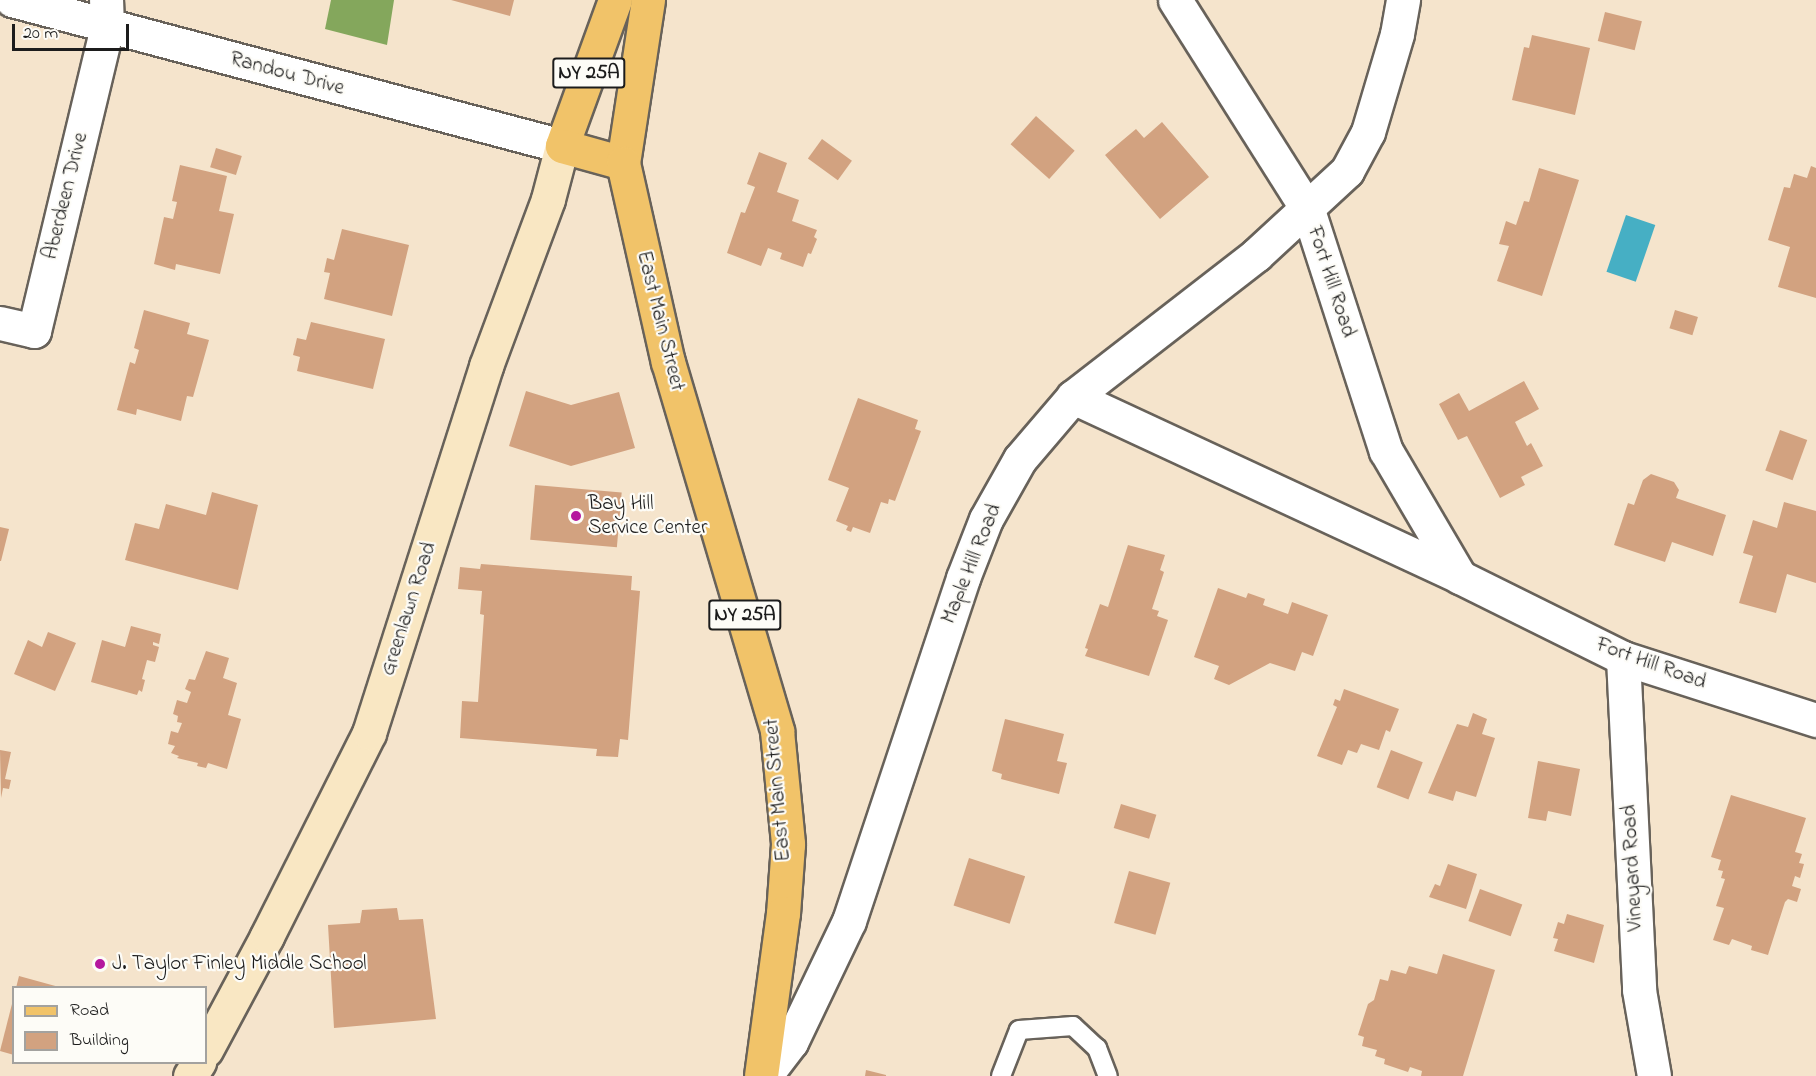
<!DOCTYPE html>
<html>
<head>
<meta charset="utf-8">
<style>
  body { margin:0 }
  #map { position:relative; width:1816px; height:1076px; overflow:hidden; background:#f5e4cc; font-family:"Indie Flower",sans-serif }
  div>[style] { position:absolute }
  .forest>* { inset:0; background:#84a75c }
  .water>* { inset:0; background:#46afc4; transform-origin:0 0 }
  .building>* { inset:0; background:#d2a280; transform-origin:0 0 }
  .roads { filter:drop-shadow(2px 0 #68625a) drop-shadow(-2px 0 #68625a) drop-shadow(0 2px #68625a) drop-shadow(0 -2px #68625a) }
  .service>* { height:18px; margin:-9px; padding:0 9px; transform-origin:9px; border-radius:9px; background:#fff }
  .minor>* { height:33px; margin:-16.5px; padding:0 16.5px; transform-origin:16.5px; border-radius:16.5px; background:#fff }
  .secondary>* { height:33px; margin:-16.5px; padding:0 16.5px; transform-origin:16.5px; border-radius:16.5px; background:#f9e7c3 }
  .primary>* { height:33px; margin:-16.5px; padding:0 16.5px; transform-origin:16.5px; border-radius:16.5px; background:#f1c369 }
  .dots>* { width:16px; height:16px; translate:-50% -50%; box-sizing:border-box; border:3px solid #fdfcf7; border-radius:50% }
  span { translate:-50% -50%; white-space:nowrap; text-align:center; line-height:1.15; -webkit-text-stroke:4.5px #fdfcf7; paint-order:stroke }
  .shield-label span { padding:2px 4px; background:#fdfcf7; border:2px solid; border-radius:4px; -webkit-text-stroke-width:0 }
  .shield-label { font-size:20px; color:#1c1c1c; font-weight:700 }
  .street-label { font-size:21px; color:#1c1c1c }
  .poi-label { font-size:21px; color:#1c1c1c }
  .left { translate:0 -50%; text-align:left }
  .legend { position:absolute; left:12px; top:986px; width:195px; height:78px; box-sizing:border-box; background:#fdfcf7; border:2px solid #a3a29f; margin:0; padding:8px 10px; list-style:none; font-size:18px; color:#1c1c1c }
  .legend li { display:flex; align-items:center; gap:12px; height:30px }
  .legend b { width:30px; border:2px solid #a3a29f }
  .scale { position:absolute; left:12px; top:24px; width:117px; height:27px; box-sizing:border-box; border:3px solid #1c1c1c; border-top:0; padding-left:8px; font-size:18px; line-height:21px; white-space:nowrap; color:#1c1c1c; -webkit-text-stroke:4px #fdfcf7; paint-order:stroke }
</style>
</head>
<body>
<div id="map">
  <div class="forest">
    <div style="clip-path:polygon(331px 0,394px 0,387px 45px,325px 29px)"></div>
  </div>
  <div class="water">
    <div style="left:1626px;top:215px;width:31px;height:60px;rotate:19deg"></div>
  </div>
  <div class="building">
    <div style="clip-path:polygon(451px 0,514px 0,510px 16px)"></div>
    <div style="left:1605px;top:12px;width:38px;height:30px;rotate:14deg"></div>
    <div style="clip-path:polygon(1532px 35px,1590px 48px,1575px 115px,1512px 100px,1524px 47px,1529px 48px)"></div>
    <div style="left:1036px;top:116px;width:52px;height:38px;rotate:42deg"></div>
    <div style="clip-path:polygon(1162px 122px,1209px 177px,1160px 219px,1105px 155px,1136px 129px,1144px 138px)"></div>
    <div style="left:822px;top:139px;width:37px;height:24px;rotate:36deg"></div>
    <div style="left:216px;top:148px;width:27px;height:20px;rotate:17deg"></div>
    <div style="clip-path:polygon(759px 152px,787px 163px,777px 192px,799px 200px,792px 221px,817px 230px,814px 237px,817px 239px,811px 254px,808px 253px,803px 267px,780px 259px,782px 253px,768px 248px,761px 266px,727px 253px,741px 212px,745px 213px,755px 187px,747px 184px)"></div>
    <div style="clip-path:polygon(180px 165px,227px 176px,219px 211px,234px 214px,220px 274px,176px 264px,175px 270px,154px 264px,164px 217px,173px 219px,177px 202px,172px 201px)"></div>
    <div style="clip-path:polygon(1811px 166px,1816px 168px,1816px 298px,1778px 287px,1790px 247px,1768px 240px,1784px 187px,1790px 188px,1794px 174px,1807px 178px)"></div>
    <div style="clip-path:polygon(1539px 168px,1579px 180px,1542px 296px,1497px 281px,1509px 246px,1499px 244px,1506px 221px,1516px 225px,1524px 201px,1529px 202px)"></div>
    <div style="clip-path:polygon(342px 229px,409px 245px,392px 316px,324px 299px,330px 273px,324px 272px,327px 258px,334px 260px)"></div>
    <div style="clip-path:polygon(144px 310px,190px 323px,187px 334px,209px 340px,193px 397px,187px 396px,181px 421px,137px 409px,136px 415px,117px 410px,130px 362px,135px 364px,139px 350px,134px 348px)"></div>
    <div style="left:1675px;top:310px;width:24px;height:19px;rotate:17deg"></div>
    <div style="clip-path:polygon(311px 322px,385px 339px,373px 389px,297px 371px,300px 357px,293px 355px,297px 338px,306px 340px)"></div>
    <div style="clip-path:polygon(1524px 381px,1539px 409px,1515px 422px,1527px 446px,1531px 443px,1543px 466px,1521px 477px,1525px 485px,1500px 498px,1467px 436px,1458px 440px,1439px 404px,1459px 393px,1469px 411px)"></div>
    <div style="clip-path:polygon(526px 391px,571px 405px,619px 392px,635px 448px,571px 466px,509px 446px)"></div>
    <div style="clip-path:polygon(858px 398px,918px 420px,915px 429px,921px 431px,895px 501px,889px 499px,888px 504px,881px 502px,870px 533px,853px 527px,851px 532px,846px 530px,848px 526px,836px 521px,849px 488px,828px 480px)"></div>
    <div style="left:1780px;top:430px;width:29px;height:43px;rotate:20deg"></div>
    <div style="clip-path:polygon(1651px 474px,1674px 482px,1679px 490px,1676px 498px,1726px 515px,1713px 556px,1672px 542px,1665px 562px,1614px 545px,1628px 503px,1634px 505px,1643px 480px)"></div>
    <div style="left:535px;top:485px;width:87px;height:55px;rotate:5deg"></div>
    <div style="clip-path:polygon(212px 492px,258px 505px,238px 590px,125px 560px,135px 523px,159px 529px,166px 504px,206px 515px)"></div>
    <div style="clip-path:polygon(1784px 502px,1816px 511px,1816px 583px,1787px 574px,1776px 613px,1739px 603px,1753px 556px,1743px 553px,1753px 520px,1777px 528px)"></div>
    <div style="clip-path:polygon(0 527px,9px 529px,1px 561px,0 561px)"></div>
    <div style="clip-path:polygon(1128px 545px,1165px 555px,1160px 570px,1164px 572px,1152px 609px,1159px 611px,1157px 616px,1168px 620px,1149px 676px,1085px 656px,1088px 649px,1085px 648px,1100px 604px,1108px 607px)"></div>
    <div style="clip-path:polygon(481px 564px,632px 576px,631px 590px,640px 591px,628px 740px,620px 739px,618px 757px,596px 756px,597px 749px,460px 738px,462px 701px,478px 702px,484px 615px,480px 614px,482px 591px,458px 589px,460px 567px,480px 569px)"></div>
    <div style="clip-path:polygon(1218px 588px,1246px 598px,1248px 593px,1265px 599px,1263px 605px,1288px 614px,1292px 602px,1328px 615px,1313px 656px,1302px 652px,1295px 671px,1270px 663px,1229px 685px,1214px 679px,1219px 666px,1194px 657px)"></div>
    <div style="clip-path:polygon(131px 626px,161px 634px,159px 644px,153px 642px,153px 645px,159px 647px,155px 662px,147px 660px,142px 679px,145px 680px,142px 692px,139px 690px,137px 695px,91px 682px,102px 640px,125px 647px)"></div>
    <div style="clip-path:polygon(48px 632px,76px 643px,55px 691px,14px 674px,28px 640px,42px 647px)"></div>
    <div style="clip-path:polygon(206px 651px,229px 658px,223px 678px,237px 683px,228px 715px,241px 719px,227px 769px,208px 763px,206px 768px,197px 766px,198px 763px,177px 758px,179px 756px,171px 753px,175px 746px,168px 744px,171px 731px,178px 733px,182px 723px,177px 722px,178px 716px,173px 714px,177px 700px,187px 703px,191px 692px,185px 689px,189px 679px,195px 680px)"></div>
    <div style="clip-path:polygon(1344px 689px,1399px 709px,1390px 732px,1386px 730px,1379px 750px,1361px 744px,1357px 753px,1348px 750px,1342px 765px,1317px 756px,1337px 707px,1333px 705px,1335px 699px,1340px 701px)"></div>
    <div style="clip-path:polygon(1473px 713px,1487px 719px,1482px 734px,1495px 738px,1476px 797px,1456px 791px,1453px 801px,1428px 793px,1457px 724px,1468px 727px)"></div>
    <div style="clip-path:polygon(1005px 719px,1064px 734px,1057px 761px,1067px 763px,1059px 794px,1001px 779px,1002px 774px,992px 771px)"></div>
    <div style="clip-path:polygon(0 750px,11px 752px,5px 779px,11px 780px,9px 789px,3px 788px,1px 798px)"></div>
    <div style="left:1391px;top:750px;width:34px;height:40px;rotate:21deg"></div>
    <div style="clip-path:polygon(1538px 761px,1580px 769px,1571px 816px,1548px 811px,1546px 821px,1528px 818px)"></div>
    <div style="clip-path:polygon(1731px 795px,1806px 818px,1795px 852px,1802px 854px,1799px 863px,1804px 864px,1800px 878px,1795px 876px,1792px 886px,1801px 889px,1797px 902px,1788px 899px,1785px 902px,1768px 955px,1751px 950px,1752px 946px,1732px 939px,1729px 945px,1713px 940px,1724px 908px,1716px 906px,1725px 879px,1721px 878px,1723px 871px,1718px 870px,1721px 860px,1711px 857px)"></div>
    <div style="left:1121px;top:804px;width:37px;height:25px;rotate:17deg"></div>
    <div style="left:969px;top:858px;width:59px;height:50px;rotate:18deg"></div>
    <div style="clip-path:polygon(1448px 864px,1477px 874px,1466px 909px,1429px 897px,1435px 884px,1440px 886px)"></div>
    <div style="left:1129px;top:871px;width:43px;height:54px;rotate:16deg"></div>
    <div style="left:1480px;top:889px;width:45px;height:34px;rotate:20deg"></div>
    <div style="clip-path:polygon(397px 908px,399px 920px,423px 919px,436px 1019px,334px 1028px,328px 925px,360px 923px,362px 910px)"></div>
    <div style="clip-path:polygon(1567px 914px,1604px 925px,1594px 963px,1554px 951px,1558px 939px,1553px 938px,1558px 922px,1564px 924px)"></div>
    <div style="clip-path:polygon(1443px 954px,1495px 970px,1463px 1076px,1421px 1076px,1422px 1071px,1410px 1067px,1408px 1072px,1384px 1064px,1385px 1059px,1375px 1056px,1377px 1050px,1362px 1046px,1364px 1037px,1358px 1035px,1368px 1004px,1374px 1000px,1380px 979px,1388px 981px,1391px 970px,1406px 974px,1409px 966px,1437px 974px)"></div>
    <div style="clip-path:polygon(19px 976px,59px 987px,58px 988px,16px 988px)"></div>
    <div style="clip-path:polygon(13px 1000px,14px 1000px,14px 1055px,0 1051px)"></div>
    <div style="clip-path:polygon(866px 1070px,886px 1075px,886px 1076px,865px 1076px)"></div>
  </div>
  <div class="roads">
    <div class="service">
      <div style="left:1001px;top:1076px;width:49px;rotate:-68.6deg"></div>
      <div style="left:1019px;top:1030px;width:54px;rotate:-4.2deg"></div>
      <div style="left:1073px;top:1026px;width:33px;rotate:43deg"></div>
      <div style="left:1097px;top:1048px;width:30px;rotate:69deg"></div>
    </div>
    <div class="minor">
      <div style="left:12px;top:0;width:569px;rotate:14.87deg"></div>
      <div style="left:1175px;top:0;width:249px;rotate:57.7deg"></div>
      <div style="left:1308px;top:210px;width:253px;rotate:72.1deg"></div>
      <div style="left:1386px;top:451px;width:146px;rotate:59.6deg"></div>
      <div style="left:1460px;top:577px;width:182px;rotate:26.4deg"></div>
      <div style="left:1623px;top:658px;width:203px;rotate:17.8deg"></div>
      <div style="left:0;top:323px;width:35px;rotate:13deg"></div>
      <div style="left:34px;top:331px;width:313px;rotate:-76.5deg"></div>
      <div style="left:107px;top:27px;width:27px;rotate:-92deg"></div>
      <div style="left:1073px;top:397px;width:427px;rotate:24.9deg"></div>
      <div style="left:1623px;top:658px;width:332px;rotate:87.2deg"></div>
      <div style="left:1639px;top:990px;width:87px;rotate:80.1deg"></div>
      <div style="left:765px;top:1076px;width:43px;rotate:-52.6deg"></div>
      <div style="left:791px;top:1042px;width:134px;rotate:-64.4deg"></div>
      <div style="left:849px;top:921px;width:361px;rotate:-71.6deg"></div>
      <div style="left:963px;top:578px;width:63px;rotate:-68.7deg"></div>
      <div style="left:986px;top:519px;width:69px;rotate:-60.5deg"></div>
      <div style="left:1020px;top:459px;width:82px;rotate:-49.5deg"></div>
      <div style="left:1073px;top:397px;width:232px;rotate:-37.8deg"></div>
      <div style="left:1256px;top:255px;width:124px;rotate:-42.7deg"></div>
      <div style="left:1347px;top:171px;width:44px;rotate:-61.7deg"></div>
      <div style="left:1368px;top:132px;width:102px;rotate:-73.5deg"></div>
      <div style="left:1397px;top:34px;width:35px;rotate:-80deg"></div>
    </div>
    <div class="secondary">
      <div style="left:206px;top:1050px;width:129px;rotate:-61.8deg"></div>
      <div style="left:267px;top:936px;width:227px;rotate:-63.3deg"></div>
      <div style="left:369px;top:733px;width:385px;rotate:-72.3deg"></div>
      <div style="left:486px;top:366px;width:178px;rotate:-69.6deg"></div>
      <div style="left:548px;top:199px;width:55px;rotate:-75.2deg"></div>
      <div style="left:190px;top:1076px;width:17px;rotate:-57deg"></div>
    </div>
    <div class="primary">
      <div style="left:615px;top:0;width:155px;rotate:110deg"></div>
      <div style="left:562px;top:146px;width:63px;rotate:15.6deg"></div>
      <div style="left:648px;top:0;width:165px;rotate:98.7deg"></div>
      <div style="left:623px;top:163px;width:204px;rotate:77.3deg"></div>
      <div style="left:668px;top:362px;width:385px;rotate:73.5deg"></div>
      <div style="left:777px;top:731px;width:114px;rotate:84.4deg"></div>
      <div style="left:788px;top:844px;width:69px;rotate:94.1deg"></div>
      <div style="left:783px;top:913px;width:164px;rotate:97.7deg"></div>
    </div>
  </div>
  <div class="dots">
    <div style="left:576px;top:516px;background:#b5179e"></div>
    <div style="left:100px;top:964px;background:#b5179e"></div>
  </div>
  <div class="shield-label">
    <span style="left:589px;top:73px">NY 25A</span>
    <span style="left:745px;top:615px">NY 25A</span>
  </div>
  <div class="street-label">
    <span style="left:287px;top:74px;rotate:15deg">Randou Drive</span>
    <span style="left:66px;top:196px;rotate:-76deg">Aberdeen Drive</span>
    <span style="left:1331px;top:282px;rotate:72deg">Fort Hill Road</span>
    <span style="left:660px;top:321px;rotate:76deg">East Main Street</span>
    <span style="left:972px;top:564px;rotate:-68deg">Maple Hill Road</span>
    <span style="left:409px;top:609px;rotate:-72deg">Greenlawn Road</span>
    <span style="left:1651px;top:664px;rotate:20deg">Fort Hill Road</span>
    <span style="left:778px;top:790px;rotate:-95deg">East Main Street</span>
    <span style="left:1633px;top:868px;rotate:-93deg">Vineyard Road</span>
  </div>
  <div class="poi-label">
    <span class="left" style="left:588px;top:516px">Bay Hill<br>Service Center</span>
    <span class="left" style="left:112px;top:964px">J. Taylor Finley Middle School</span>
  </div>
  <ul class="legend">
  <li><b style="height:8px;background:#f1c369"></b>Road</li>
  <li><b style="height:16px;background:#d2a280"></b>Building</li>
  </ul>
  <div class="scale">20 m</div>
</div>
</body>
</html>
